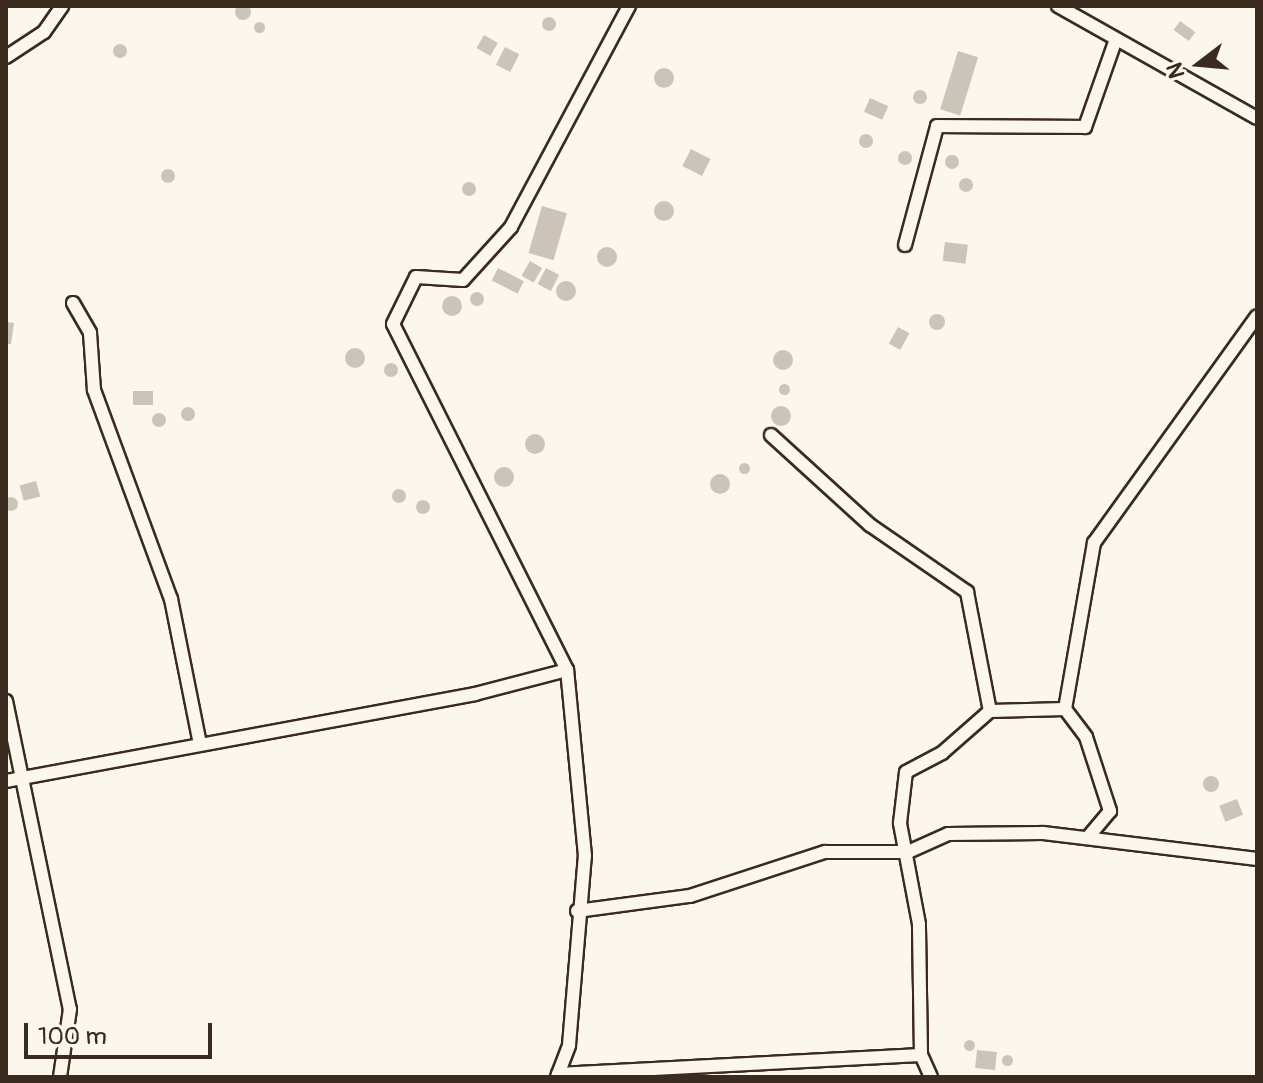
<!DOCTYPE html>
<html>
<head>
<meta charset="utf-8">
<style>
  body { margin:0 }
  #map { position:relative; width:1263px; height:1083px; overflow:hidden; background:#fbf7ec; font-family:Pangolin,sans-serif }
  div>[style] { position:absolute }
  .building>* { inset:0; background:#ccc4b9; transform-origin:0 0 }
  .round { border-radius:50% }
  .roads { filter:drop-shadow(2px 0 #3b2a1e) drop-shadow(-2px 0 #3b2a1e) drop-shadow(0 2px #3b2a1e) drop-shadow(0 -2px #3b2a1e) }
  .minor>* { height:12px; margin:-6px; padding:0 6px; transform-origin:6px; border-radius:6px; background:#fbf7ec }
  span { translate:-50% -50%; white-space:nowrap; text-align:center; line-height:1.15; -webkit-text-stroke:7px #fbf7ec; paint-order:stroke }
  .frame { position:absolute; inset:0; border:8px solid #3b2a1e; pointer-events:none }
  .north { position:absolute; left:1159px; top:24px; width:80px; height:80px; -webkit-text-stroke:6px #fbf7ec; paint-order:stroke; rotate:254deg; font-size:22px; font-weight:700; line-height:32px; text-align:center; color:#3b2a1e }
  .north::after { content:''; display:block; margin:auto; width:28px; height:36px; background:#3b2a1e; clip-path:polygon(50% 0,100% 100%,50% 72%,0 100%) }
  .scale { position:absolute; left:24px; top:1023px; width:188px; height:36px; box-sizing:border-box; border:4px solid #3b2a1e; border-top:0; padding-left:10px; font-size:24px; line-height:28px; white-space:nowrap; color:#3b2a1e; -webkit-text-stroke:6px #fbf7ec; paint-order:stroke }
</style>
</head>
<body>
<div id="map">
  <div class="building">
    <div class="round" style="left:235px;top:4px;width:16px;height:16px"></div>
    <div class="round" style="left:542px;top:17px;width:14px;height:14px"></div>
    <div style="left:1180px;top:21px;width:19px;height:11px;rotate:36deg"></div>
    <div class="round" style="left:253.5px;top:21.5px;width:11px;height:11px"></div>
    <div style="left:484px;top:35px;width:16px;height:15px;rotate:30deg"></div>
    <div class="round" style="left:113px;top:44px;width:14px;height:14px"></div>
    <div style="left:505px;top:47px;width:16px;height:20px;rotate:27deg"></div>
    <div style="left:958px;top:51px;width:21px;height:61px;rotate:17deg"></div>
    <div class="round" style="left:654px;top:68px;width:20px;height:20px"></div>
    <div class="round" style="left:913px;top:90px;width:14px;height:14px"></div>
    <div style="left:870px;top:98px;width:20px;height:15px;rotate:24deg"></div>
    <div class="round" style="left:859px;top:134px;width:14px;height:14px"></div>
    <div style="left:691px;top:149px;width:22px;height:19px;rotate:27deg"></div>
    <div class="round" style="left:898px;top:151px;width:14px;height:14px"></div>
    <div class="round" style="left:945px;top:155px;width:14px;height:14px"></div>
    <div class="round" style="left:161px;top:169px;width:14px;height:14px"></div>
    <div class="round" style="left:959px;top:178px;width:14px;height:14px"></div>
    <div class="round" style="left:462px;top:182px;width:14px;height:14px"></div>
    <div class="round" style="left:654px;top:201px;width:20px;height:20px"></div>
    <div style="left:542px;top:206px;width:26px;height:49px;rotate:16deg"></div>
    <div style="left:945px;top:242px;width:23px;height:19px;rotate:7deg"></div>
    <div class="round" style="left:597px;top:247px;width:20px;height:20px"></div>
    <div style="left:530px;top:261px;width:14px;height:17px;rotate:30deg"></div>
    <div style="left:498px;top:268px;width:29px;height:14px;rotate:27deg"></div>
    <div style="left:546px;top:268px;width:15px;height:18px;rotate:28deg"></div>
    <div class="round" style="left:556px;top:281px;width:20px;height:20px"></div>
    <div class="round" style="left:470px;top:292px;width:14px;height:14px"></div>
    <div class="round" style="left:442px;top:296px;width:20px;height:20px"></div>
    <div class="round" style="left:929px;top:314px;width:16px;height:16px"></div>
    <div style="clip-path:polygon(6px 322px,14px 323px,11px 344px,6px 344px)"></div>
    <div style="left:898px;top:327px;width:13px;height:19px;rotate:29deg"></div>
    <div class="round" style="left:345px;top:348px;width:20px;height:20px"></div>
    <div class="round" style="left:773px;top:350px;width:20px;height:20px"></div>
    <div class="round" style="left:384px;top:363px;width:14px;height:14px"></div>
    <div class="round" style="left:778.5px;top:383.5px;width:11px;height:11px"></div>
    <div style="left:153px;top:391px;width:14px;height:20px;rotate:90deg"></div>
    <div class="round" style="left:771px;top:406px;width:20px;height:20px"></div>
    <div class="round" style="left:181px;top:407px;width:14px;height:14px"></div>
    <div class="round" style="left:152px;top:413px;width:14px;height:14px"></div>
    <div class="round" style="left:525px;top:434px;width:20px;height:20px"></div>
    <div class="round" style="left:738.5px;top:462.5px;width:11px;height:11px"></div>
    <div class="round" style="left:494px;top:467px;width:20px;height:20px"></div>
    <div class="round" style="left:710px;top:474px;width:20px;height:20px"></div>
    <div style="left:36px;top:481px;width:16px;height:17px;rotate:75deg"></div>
    <div class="round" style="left:392px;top:489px;width:14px;height:14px"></div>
    <div class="round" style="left:4px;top:497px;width:14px;height:14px"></div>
    <div class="round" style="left:416px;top:500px;width:14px;height:14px"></div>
    <div class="round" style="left:1203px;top:776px;width:16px;height:16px"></div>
    <div style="left:1237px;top:799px;width:17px;height:19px;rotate:69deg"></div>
    <div class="round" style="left:963.5px;top:1039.5px;width:11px;height:11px"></div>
    <div style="left:977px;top:1050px;width:20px;height:18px;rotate:6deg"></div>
    <div class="round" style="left:1001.5px;top:1054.5px;width:11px;height:11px"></div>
  </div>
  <div class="roads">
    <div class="minor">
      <div style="left:1058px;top:6px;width:228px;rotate:29.4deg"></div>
      <div style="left:6px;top:57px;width:45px;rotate:-33.3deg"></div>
      <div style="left:44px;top:32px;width:32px;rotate:-55deg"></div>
      <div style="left:905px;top:245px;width:123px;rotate:-74.9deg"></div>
      <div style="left:937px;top:126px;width:148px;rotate:0.4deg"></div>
      <div style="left:1085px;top:127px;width:93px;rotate:-70.6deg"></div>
      <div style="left:73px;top:303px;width:34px;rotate:60deg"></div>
      <div style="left:90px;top:333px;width:57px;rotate:86deg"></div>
      <div style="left:94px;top:390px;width:223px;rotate:69.8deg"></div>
      <div style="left:171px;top:599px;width:148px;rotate:78.7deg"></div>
      <div style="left:771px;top:435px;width:134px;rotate:42.3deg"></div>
      <div style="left:870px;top:525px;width:118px;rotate:34.6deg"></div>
      <div style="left:967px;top:592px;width:121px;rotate:79.1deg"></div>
      <div style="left:6px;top:701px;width:315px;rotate:78.3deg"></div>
      <div style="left:70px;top:1009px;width:69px;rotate:98.4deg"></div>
      <div style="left:1065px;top:709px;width:169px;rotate:-80.1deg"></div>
      <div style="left:1094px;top:543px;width:279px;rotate:-54.3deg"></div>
      <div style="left:6px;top:781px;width:477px;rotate:-10.5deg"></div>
      <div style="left:475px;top:694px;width:95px;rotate:-14.6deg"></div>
      <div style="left:577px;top:911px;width:114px;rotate:-7.6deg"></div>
      <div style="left:690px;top:896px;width:142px;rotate:-18.1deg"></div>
      <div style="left:825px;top:852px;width:83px"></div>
      <div style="left:908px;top:852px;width:44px;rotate:-24.2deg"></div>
      <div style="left:948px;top:834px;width:95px;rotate:-0.6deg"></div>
      <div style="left:1043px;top:833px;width:216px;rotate:6.9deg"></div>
      <div style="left:558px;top:1074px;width:363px;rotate:-3deg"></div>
      <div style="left:557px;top:1077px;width:34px;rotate:-69deg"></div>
      <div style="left:569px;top:1045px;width:190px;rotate:-85.2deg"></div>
      <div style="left:585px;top:856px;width:187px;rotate:-95.5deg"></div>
      <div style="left:567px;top:670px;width:387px;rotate:-116.7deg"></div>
      <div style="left:393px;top:324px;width:52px;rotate:-63.9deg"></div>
      <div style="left:416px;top:277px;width:47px;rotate:3.7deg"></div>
      <div style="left:463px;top:280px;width:72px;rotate:-47.8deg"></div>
      <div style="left:511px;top:227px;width:251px;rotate:-61.9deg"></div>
      <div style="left:931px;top:1077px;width:24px;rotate:-114deg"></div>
      <div style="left:921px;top:1055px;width:131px;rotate:-90.9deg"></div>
      <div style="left:919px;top:924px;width:103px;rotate:-100.7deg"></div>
      <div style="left:900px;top:823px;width:51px;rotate:-83.3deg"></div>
      <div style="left:906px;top:772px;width:41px;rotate:-27.8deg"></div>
      <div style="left:942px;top:753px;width:64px;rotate:-41.2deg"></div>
      <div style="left:990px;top:711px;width:75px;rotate:-1.5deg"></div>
      <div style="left:1065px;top:709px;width:35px;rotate:53deg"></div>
      <div style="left:1086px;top:737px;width:78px;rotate:72deg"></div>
      <div style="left:1110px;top:811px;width:34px;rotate:130deg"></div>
    </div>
  </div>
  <div class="frame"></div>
  <div class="north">N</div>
  <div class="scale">100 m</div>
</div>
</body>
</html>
